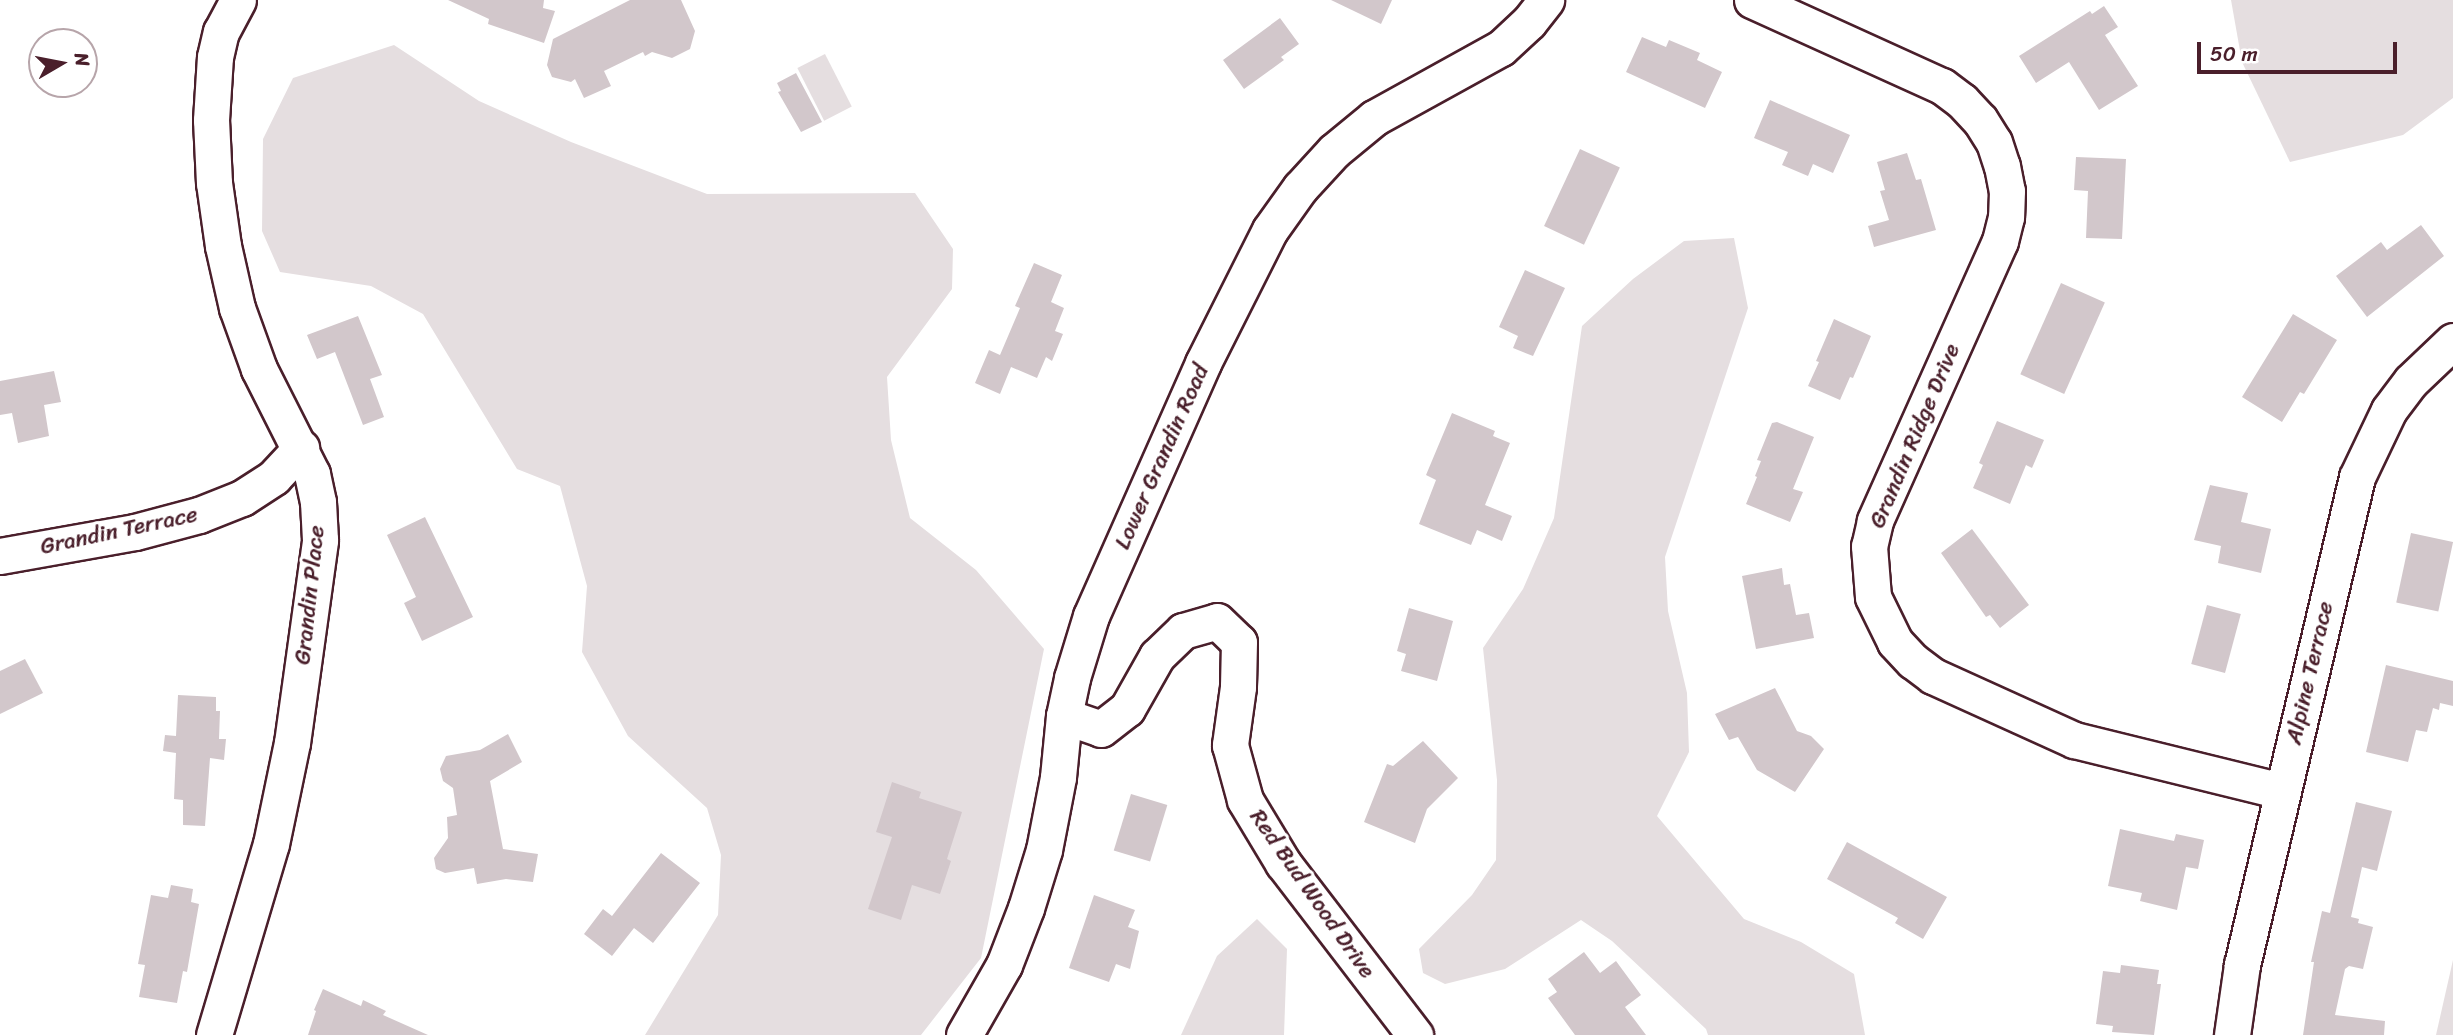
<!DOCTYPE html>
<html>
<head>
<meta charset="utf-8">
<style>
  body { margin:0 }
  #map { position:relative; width:2453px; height:1035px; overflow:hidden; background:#fff; font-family:Sriracha,sans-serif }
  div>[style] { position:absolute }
  .green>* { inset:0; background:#e5dee0; transform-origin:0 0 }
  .building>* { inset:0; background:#d2c7cb; transform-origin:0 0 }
  .roads { filter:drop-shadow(2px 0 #4a1f2b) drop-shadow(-2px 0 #4a1f2b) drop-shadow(0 2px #4a1f2b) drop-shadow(0 -2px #4a1f2b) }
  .minor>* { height:35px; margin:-17.5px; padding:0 17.5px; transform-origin:17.5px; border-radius:17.5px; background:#fff }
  span { translate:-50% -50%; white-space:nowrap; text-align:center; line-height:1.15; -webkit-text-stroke:6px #fff; paint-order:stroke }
  .street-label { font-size:23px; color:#4a1f2b }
  .north { position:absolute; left:28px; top:28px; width:70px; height:70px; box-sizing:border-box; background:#fff; border:2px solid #b7a5aa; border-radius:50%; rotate:80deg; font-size:19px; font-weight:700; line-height:28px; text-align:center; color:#4a1f2b }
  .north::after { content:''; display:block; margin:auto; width:24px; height:32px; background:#4a1f2b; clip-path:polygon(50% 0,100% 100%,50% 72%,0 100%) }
  .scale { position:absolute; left:2197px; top:42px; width:200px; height:32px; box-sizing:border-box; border:4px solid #4a1f2b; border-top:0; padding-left:9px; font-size:21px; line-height:24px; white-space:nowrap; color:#4a1f2b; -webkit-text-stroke:5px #fff; paint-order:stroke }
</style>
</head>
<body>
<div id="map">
  <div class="green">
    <div style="clip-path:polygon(2231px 0,2453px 0,2453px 98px,2403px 135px,2290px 162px,2242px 62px)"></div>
    <div style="clip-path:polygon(394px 45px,479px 101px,571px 142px,707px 194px,915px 193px,953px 249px,952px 289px,887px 377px,891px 440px,910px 518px,976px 570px,1044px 649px,981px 958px,921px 1035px,645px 1035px,718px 915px,721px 855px,707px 808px,628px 736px,582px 652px,587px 586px,560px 486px,517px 469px,423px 314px,371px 286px,280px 272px,262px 231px,263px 139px,293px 78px)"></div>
    <div style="left:825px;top:54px;width:59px;height:31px;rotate:63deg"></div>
    <div style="clip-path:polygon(1734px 238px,1748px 308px,1665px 557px,1668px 611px,1687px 693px,1689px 752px,1657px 816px,1744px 919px,1801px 942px,1854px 974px,1865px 1035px,1708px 1035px,1706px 1029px,1612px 941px,1581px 920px,1505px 969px,1445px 984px,1423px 973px,1419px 949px,1472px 895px,1496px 860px,1497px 780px,1483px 648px,1523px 589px,1554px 518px,1582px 326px,1633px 279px,1684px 241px)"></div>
    <div style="clip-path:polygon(1257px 919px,1287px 949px,1284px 1035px,1181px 1035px,1217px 956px)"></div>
    <div style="clip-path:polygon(2453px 960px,2453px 1035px,2436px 1035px)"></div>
  </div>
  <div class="building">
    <div style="clip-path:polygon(448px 0,544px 0,543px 8px,555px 11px,544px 43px,488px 24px,489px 19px)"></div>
    <div style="clip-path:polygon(630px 0,681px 0,695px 31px,690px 49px,672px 58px,652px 52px,645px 56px,643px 52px,604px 71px,611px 86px,584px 98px,575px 79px,571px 82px,552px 77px,547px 65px,553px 39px)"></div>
    <div style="clip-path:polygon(1331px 0,1392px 0,1381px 24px)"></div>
    <div style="clip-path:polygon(2104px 6px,2118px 27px,2105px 35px,2138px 86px,2099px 110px,2069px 62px,2036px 83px,2019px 56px,2090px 11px,2092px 14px)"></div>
    <div style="clip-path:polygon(1280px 18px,1299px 44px,1281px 57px,1284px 60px,1244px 89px,1223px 60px)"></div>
    <div style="clip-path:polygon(1642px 37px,1666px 47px,1669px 40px,1700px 53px,1697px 60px,1722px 72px,1705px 108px,1626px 72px)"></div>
    <div style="clip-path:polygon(796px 73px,822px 122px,801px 132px,778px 92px,781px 91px,777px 83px)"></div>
    <div style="clip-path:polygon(1770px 100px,1850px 135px,1833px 173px,1813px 164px,1808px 176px,1782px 165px,1788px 152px,1754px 138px)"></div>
    <div style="left:1580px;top:149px;width:44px;height:85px;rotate:25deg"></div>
    <div style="clip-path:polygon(1907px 153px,1916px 180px,1921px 179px,1936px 230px,1874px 247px,1868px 226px,1889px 220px,1880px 191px,1885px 190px,1877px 162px)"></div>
    <div style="clip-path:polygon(2076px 157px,2126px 159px,2122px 239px,2086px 238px,2088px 191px,2074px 190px)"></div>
    <div style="clip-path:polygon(2421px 225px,2444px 256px,2367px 317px,2336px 276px,2381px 242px,2387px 250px)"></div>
    <div style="clip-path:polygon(1034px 263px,1062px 275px,1051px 302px,1064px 308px,1055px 331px,1063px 334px,1052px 361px,1046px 357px,1037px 378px,1011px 367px,1000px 394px,975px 383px,989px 350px,1000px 355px,1020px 308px,1015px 306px)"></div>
    <div style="clip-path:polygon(1525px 270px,1565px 288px,1533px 356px,1513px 348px,1518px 336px,1499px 327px)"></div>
    <div style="left:2061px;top:283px;width:48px;height:100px;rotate:24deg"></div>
    <div style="clip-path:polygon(2293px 314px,2337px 340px,2304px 394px,2300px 392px,2282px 422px,2242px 397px)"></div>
    <div style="clip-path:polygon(358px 316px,382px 375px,370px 379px,384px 417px,363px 425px,335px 352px,317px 359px,307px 335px)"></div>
    <div style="clip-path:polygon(1834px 319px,1871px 336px,1853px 378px,1850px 377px,1840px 400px,1808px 386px,1819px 362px,1816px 361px)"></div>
    <div style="clip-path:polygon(54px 371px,61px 402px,44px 405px,49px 436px,18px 443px,12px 413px,0 415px,0 381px)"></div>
    <div style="clip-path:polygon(1452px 413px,1495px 431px,1493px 436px,1510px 443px,1485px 505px,1512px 516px,1502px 541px,1477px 530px,1471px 545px,1419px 524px,1436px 480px,1426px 475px)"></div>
    <div style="clip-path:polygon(1997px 421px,2044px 440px,2032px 468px,2026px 465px,2010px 504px,1973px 488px,1983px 465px,1979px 463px)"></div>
    <div style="clip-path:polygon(1777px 422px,1814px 437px,1793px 489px,1803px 492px,1790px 522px,1746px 504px,1757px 477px,1755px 476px,1761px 461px,1757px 460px,1772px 423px)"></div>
    <div style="clip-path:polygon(2210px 485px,2248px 493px,2241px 522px,2271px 529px,2261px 573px,2218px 563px,2221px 546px,2194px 540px)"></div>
    <div style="clip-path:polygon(425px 517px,473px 617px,422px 641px,404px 603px,416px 597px,387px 535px)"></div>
    <div style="clip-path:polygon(1972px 529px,2029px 605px,2000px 628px,1990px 615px,1986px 617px,1941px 553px)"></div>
    <div style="left:2411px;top:533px;width:43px;height:71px;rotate:12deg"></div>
    <div style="clip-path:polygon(1782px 568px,1784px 585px,1790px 584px,1796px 615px,1809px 613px,1814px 638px,1756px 649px,1742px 576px)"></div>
    <div style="left:2207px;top:605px;width:35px;height:61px;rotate:15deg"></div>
    <div style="clip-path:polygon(1409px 608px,1453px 621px,1437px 681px,1401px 671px,1406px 654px,1397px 651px)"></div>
    <div style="clip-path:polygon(25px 659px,43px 693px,0 714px,0 671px)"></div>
    <div style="clip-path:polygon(2386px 665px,2453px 681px,2453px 706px,2440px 703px,2439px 710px,2433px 708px,2427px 732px,2416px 730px,2408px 762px,2366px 752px)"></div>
    <div style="clip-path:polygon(1775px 688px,1797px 731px,1811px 736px,1824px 749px,1795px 792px,1757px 770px,1738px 737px,1729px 740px,1715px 714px)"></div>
    <div style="clip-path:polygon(178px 695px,216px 697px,216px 711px,220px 711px,219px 739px,226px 739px,224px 760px,210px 758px,205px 826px,183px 825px,183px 800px,174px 799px,176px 753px,163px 751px,165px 735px,176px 736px)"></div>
    <div style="clip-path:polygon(508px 734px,522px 762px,490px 781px,503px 849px,538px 854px,533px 882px,506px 879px,477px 884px,474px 868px,445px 873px,436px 869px,434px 858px,448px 838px,447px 817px,457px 815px,453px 788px,443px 781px,440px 769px,446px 756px,480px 750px)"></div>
    <div style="clip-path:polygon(1423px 741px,1458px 778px,1427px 809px,1415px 843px,1364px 822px,1387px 764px,1393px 766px)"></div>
    <div style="clip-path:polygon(892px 782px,921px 792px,919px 798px,962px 812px,947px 859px,951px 861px,940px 894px,912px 885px,901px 920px,868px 909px,892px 837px,876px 832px)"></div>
    <div style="left:1131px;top:794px;width:38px;height:59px;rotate:17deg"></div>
    <div style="clip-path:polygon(2356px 802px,2392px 811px,2377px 871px,2362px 867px,2351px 917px,2359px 919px,2358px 923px,2373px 927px,2363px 969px,2349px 966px,2345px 969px,2335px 1015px,2385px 1021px,2384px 1035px,2303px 1035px,2314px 962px,2311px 962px,2322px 911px,2330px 913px)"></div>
    <div style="clip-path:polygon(2120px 829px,2174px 841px,2176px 834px,2204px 840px,2198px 869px,2186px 867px,2177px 910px,2140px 901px,2142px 893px,2108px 886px)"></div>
    <div style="clip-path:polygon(1847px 842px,1947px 897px,1923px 939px,1895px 923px,1898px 918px,1827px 879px)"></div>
    <div style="clip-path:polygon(661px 853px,700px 883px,653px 943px,634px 928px,612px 956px,584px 934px,603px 909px,612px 916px)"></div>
    <div style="clip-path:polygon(171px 885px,193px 889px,191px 902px,199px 904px,187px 972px,183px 971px,177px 1003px,139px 997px,145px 965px,138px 964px,151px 895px,168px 898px)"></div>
    <div style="clip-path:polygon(1094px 895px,1135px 910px,1128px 927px,1139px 931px,1130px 969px,1116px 964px,1109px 982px,1069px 968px)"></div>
    <div style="clip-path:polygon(1584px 952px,1600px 973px,1616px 961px,1641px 995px,1625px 1007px,1646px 1035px,1575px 1035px,1548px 998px,1557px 992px,1548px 979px)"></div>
    <div style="clip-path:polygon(2121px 965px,2159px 970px,2157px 984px,2161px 984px,2154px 1035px,2112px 1032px,2113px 1026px,2096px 1024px,2103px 971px,2120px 973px)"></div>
    <div style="clip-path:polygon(323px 989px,361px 1006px,363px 1000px,386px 1011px,383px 1015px,428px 1035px,308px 1035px,316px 1011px,314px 1010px)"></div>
  </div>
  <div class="roads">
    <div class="minor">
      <div style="left:1752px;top:0;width:209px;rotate:24.4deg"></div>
      <div style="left:1942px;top:86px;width:25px;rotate:37deg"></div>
      <div style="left:1962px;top:101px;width:26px;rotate:47deg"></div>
      <div style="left:1980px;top:120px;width:26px;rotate:58deg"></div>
      <div style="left:1994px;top:142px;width:25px;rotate:72deg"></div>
      <div style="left:2002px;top:166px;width:25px;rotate:79deg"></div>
      <div style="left:2007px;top:191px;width:26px;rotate:92deg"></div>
      <div style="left:2006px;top:217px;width:25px;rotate:104deg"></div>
      <div style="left:2000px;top:241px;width:307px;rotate:114.1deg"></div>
      <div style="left:1875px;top:521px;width:26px;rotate:103deg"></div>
      <div style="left:1869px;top:546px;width:51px;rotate:85.5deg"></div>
      <div style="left:1873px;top:597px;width:50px;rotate:63.9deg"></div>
      <div style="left:1895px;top:642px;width:26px;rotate:47deg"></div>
      <div style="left:1913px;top:661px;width:25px;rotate:37deg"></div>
      <div style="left:1933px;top:676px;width:155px;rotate:24.4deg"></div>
      <div style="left:2074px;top:740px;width:214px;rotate:13.8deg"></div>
      <div style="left:0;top:556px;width:137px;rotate:-10.1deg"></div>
      <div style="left:135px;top:532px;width:66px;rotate:-14.9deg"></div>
      <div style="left:199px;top:515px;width:46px;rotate:-21.6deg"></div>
      <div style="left:242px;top:498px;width:38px;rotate:-33deg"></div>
      <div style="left:274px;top:477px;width:40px;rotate:-47deg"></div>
      <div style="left:1064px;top:716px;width:39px;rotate:19deg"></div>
      <div style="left:1101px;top:729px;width:33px;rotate:-38deg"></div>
      <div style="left:1127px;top:709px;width:61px;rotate:-60.5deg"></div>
      <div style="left:1157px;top:656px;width:36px;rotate:-44deg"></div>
      <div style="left:1183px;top:631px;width:35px;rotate:-16deg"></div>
      <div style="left:1217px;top:621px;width:30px;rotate:44deg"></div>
      <div style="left:1239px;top:642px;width:45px;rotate:91.3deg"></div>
      <div style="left:1238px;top:687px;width:59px;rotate:97.9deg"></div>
      <div style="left:1230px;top:745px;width:57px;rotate:74.7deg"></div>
      <div style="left:1245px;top:800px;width:74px;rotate:58.9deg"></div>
      <div style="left:1283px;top:863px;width:217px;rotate:52.5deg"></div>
      <div style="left:214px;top:1035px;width:199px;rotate:-73.4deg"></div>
      <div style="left:271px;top:844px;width:103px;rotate:-78.3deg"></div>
      <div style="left:292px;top:743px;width:205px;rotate:-82.1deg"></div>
      <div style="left:320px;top:540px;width:38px;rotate:-93deg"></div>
      <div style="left:318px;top:502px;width:29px;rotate:-102deg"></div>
      <div style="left:312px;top:474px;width:118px;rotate:-116.8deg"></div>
      <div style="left:259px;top:369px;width:65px;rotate:-109.8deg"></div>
      <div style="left:237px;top:308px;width:64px;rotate:-102.7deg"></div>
      <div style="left:223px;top:246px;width:64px;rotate:-98.1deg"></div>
      <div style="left:214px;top:183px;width:63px;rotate:-92.7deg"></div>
      <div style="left:211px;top:120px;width:63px;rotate:-86.4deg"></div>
      <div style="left:215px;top:57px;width:26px;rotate:-77deg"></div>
      <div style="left:221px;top:32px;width:36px;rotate:-62deg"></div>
      <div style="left:964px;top:1035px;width:81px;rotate:-60.3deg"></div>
      <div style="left:1004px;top:965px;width:61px;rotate:-68.9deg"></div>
      <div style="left:1026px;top:908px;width:61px;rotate:-72.8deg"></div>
      <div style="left:1044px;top:850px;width:74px;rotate:-79.1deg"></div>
      <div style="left:1058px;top:777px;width:61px;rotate:-84.4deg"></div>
      <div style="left:1064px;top:716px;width:39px;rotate:-78deg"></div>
      <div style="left:1072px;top:678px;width:65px;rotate:-73deg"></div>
      <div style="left:1091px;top:616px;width:277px;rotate:-66.1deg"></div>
      <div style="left:1203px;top:363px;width:149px;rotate:-63.3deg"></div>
      <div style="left:1270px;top:230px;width:52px;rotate:-54.5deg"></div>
      <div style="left:1300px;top:188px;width:50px;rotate:-47.4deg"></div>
      <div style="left:1334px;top:151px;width:52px;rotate:-39.5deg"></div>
      <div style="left:1374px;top:118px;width:145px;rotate:-28.9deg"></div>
      <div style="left:1501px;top:48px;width:38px;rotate:-43deg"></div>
      <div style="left:1529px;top:22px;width:28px;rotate:-52deg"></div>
      <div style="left:2232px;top:1035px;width:71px;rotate:-81.9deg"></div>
      <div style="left:2242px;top:965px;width:501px;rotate:-76.74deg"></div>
      <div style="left:2357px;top:477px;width:74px;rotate:-64.5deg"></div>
      <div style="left:2389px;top:410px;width:36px;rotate:-53deg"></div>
      <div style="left:2411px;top:381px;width:58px;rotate:-43.6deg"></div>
    </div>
  </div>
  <div class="street-label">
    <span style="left:1915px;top:436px;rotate:-67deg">Grandin Ridge Drive</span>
    <span style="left:1162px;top:457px;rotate:-66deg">Lower Grandin Road</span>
    <span style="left:119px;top:531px;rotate:-12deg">Grandin Terrace</span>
    <span style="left:310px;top:595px;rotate:-84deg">Grandin Place</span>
    <span style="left:2310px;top:673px;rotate:-77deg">Alpine Terrace</span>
    <span style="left:1312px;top:894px;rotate:55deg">Red Bud Wood Drive</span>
  </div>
  <div class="north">N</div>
  <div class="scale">50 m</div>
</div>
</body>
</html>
